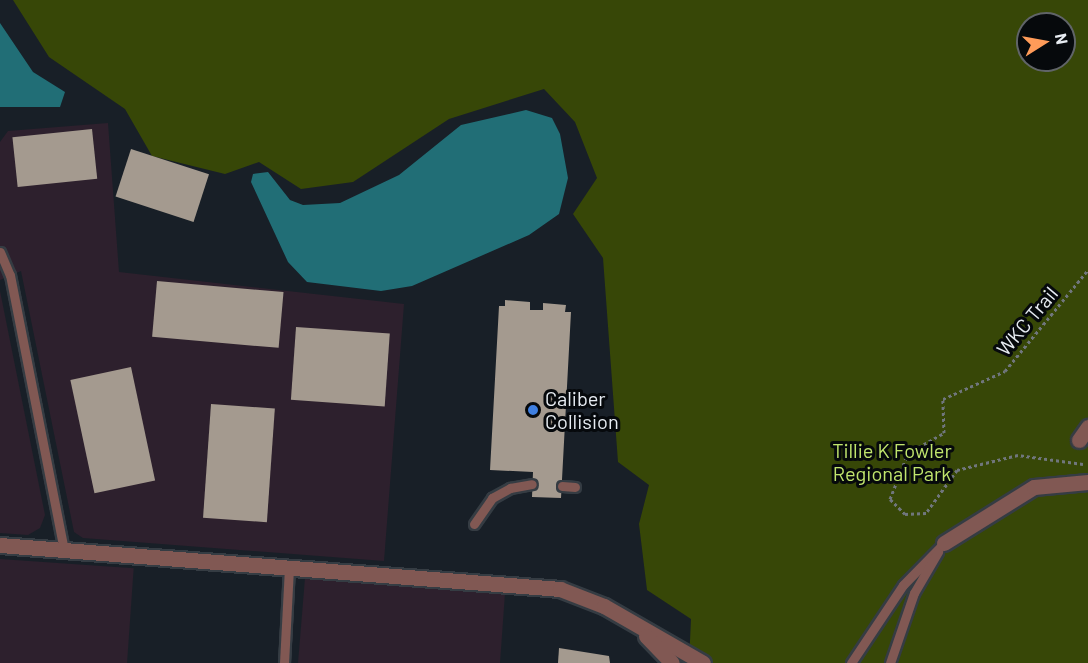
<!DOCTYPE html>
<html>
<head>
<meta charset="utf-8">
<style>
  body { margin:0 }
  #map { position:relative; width:1088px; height:663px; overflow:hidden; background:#181f27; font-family:Barlow,sans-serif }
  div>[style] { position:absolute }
  .industrial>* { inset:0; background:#2d202d; transform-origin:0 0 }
  .green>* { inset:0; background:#374707 }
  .water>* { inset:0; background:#216e76 }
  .building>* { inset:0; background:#a49a8f; transform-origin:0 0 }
  .path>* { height:3px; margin-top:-1.5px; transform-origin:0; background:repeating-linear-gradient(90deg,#70767d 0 3px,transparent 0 6px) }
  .roads { filter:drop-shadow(2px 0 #353c43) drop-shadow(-2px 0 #353c43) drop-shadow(0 2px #353c43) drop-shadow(0 -2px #353c43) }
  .lane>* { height:9px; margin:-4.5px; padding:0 4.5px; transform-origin:4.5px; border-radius:4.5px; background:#815853 }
  .street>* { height:15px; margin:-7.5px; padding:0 7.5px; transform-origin:7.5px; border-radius:7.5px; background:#815853 }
  .dots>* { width:16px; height:16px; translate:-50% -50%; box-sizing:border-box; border:3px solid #06090c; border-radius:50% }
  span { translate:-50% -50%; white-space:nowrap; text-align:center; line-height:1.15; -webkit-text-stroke:6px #06090c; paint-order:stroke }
  .street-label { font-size:20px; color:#e7ecf2 }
  .poi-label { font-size:20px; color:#e7ecf2 }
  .left { translate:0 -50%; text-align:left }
  .park-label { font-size:20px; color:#c1e56d }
  .north { position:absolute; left:1016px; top:12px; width:60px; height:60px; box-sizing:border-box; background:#06090c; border:2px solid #606468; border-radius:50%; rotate:79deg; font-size:16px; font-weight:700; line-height:24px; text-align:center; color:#e7ecf2 }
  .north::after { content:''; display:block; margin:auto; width:21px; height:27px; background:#ff9b59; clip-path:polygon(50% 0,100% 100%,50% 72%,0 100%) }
</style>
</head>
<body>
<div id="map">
  <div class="industrial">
    <div style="clip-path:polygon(108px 123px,119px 272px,404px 304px,384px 561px,83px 538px,74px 532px,21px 271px,0 280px,0 142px,8px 131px)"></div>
    <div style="clip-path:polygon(0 291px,45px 515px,40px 528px,28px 535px,0 533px)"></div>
    <div style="left:0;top:559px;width:134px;height:104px;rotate:4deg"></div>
    <div style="clip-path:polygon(305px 578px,505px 593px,500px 663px,298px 663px)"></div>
  </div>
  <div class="green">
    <div style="clip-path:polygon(evenodd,13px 0,1088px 0,1088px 663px,689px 663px,691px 619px,647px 590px,639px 524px,649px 485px,618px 462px,603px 258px,573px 214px,597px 178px,575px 122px,544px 89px,449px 119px,353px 182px,301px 189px,259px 162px,225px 174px,152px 156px,125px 109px,49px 57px,13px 0,1028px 24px,1064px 24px,1064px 60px,1028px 60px,1028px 24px)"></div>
  </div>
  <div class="water">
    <div style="clip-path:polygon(0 23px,33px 72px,65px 92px,60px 107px,0 107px)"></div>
    <div style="clip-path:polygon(526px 110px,552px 118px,560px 134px,568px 178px,559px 214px,529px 235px,412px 286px,381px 291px,307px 282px,288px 262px,251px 182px,253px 174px,268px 172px,290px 200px,303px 205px,340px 203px,399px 175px,461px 125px)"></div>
  </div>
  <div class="building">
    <div style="left:92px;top:129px;width:50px;height:80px;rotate:84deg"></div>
    <div style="left:131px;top:149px;width:82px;height:50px;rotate:18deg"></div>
    <div style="left:157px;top:281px;width:127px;height:56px;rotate:5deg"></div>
    <div style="clip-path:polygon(505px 300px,530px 302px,530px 310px,543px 310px,543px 303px,566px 305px,565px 312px,571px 312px,561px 498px,532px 497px,533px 472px,490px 470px,499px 306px,505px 306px)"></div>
    <div style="left:296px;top:327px;width:94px;height:73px;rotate:4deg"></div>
    <div style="left:131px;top:367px;width:116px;height:62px;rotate:78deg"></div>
    <div style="left:211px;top:404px;width:64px;height:114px;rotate:4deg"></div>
    <div style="clip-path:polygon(559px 648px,609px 656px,610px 663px,558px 663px)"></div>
  </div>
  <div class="path">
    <div style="left:1083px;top:464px;width:66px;rotate:-172.1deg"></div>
    <div style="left:1018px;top:455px;width:63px;rotate:166.2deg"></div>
    <div style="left:957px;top:470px;width:53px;rotate:125.8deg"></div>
    <div style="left:926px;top:513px;width:21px;rotate:177deg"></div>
    <div style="left:905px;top:514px;width:21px;rotate:-135deg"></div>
    <div style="left:890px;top:499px;width:49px;rotate:-68.6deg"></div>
    <div style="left:908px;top:453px;width:41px;rotate:-29.1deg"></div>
    <div style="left:944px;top:433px;width:34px;rotate:-92deg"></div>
    <div style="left:943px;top:399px;width:68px;rotate:-24.3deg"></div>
    <div style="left:1005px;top:371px;width:131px;rotate:-50.6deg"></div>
  </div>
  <div class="roads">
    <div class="lane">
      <div style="left:0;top:252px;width:25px;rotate:67deg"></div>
      <div style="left:10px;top:275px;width:279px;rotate:78.9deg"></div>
      <div style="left:562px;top:486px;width:13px;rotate:4deg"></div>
      <div style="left:474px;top:524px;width:32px;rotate:-55deg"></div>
      <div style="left:492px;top:498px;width:21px;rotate:-29deg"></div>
      <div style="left:510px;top:488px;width:22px;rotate:-10deg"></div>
      <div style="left:284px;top:663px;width:97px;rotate:-87deg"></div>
      <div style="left:851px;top:663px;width:94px;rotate:-56.3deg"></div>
      <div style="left:903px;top:585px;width:59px;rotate:-45.7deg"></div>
      <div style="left:890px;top:663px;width:74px;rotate:-71.1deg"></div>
      <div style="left:914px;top:593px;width:48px;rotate:-59.7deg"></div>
    </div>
    <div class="street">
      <div style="left:1079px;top:440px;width:16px;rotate:-55deg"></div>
      <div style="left:944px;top:543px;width:106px;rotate:-31.9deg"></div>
      <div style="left:1034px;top:487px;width:54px;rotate:-5.3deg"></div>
      <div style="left:0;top:545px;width:562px;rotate:4.49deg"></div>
      <div style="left:560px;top:589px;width:47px;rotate:21.1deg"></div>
      <div style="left:604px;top:606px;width:114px;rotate:29.9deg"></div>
      <div style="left:646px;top:636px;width:37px;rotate:46deg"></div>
    </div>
  </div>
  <div class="dots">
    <div style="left:533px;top:410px;background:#3f7fe0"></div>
  </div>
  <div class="street-label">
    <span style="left:1027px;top:321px;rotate:-50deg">WKC Trail</span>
  </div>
  <div class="poi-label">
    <span class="left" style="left:545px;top:410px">Caliber<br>Collision</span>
  </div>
  <div class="park-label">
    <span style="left:892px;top:462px">Tillie K Fowler<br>Regional Park</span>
  </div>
  <div class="north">N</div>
</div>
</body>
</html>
